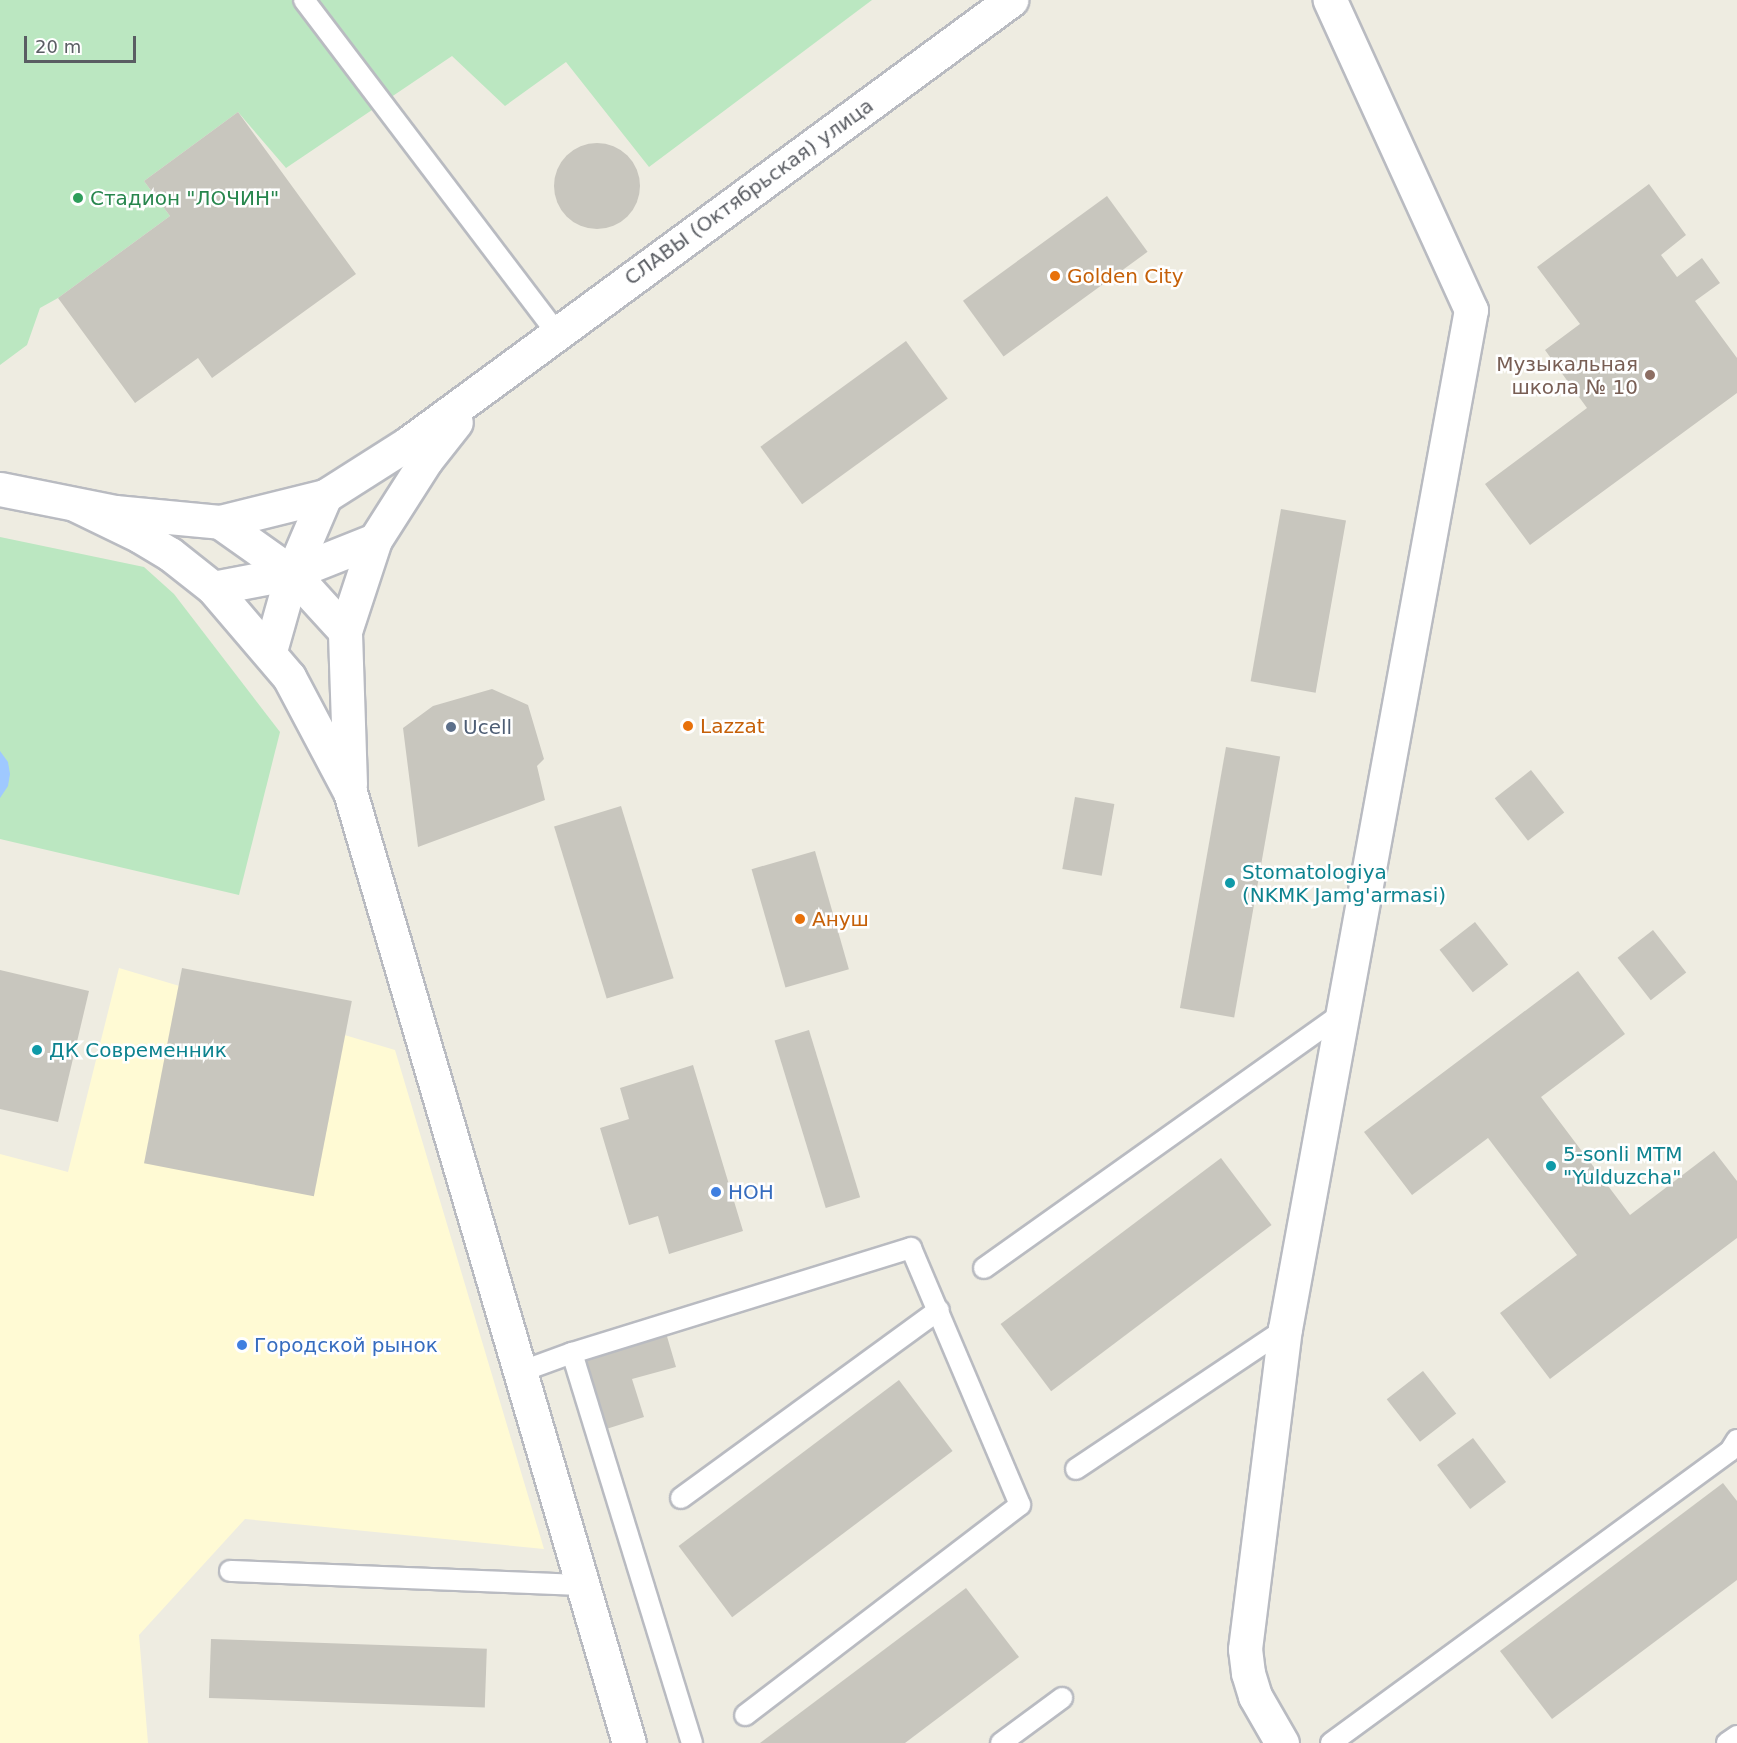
<!DOCTYPE html>
<html>
<head>
<meta charset="utf-8">
<style>
  body { margin:0 }
  #map { position:relative; width:1737px; height:1743px; overflow:hidden; background:#eeece1; font-family:"DejaVu Sans",sans-serif }
  div>[style] { position:absolute }
  .commercial>* { inset:0; background:#fffad4 }
  .green>* { inset:0; background:#bbe7c1 }
  .water>* { inset:0; background:#9fc9ff }
  .building>* { inset:0; background:#c8c6be; transform-origin:0 0 }
  .round { border-radius:50% }
  .roads { filter:drop-shadow(2px 0 #b9bbc1) drop-shadow(-2px 0 #b9bbc1) drop-shadow(0 2px #b9bbc1) drop-shadow(0 -2px #b9bbc1) }
  .lane>* { height:20px; margin:-10px; padding:0 10px; transform-origin:10px; border-radius:10px; background:#fff }
  .street>* { height:33px; margin:-16.5px; padding:0 16.5px; transform-origin:16.5px; border-radius:16.5px; background:#fff }
  .secondary>* { height:33px; margin:-16.5px; padding:0 16.5px; transform-origin:16.5px; border-radius:16.5px; background:#fff }
  .dots>* { width:16px; height:16px; translate:-50% -50%; box-sizing:border-box; border:3px solid #fff; border-radius:50% }
  span { translate:-50% -50%; white-space:nowrap; text-align:center; line-height:1.15; -webkit-text-stroke:5px #fff; paint-order:stroke }
  .street-label { font-size:20px; color:#5a5d63 }
  .leisure-label { font-size:20px; color:#27864d }
  .left { translate:0 -50%; text-align:left }
  .food-label { font-size:20px; color:#c56008 }
  .education-label { font-size:20px; color:#785e54 }
  .right { translate:-100% -50%; text-align:right }
  .service-label { font-size:20px; color:#4e5e75 }
  .culture-label { font-size:20px; color:#0d838f }
  .shop-label { font-size:20px; color:#366cbe }
  .scale { position:absolute; left:24px; top:36px; width:112px; height:27px; box-sizing:border-box; border:3px solid #5a5d63; border-top:0; padding-left:8px; font-size:18px; line-height:21px; white-space:nowrap; color:#5a5d63; -webkit-text-stroke:4px #fff; paint-order:stroke }
</style>
</head>
<body>
<div id="map">
  <div class="commercial">
    <div style="clip-path:polygon(119px 968px,395px 1050px,544px 1549px,245px 1519px,139px 1635px,148px 1743px,0 1743px,0 1154px,68px 1172px)"></div>
  </div>
  <div class="green">
    <div style="clip-path:polygon(0 0,872px 0,649px 167px,566px 62px,505px 106px,452px 56px,286px 168px,238px 112px,144px 181px,170px 216px,58px 298px,40px 308px,27px 345px,0 365px)"></div>
    <div style="clip-path:polygon(0 537px,144px 567px,174px 594px,280px 732px,239px 895px,0 839px)"></div>
  </div>
  <div class="water">
    <div style="clip-path:polygon(0 751px,8px 762px,10px 774px,8px 786px,0 798px)"></div>
  </div>
  <div class="building">
    <div style="clip-path:polygon(238px 112px,356px 274px,212px 378px,198px 358px,135px 403px,58px 298px,170px 216px,144px 181px)"></div>
    <div class="round" style="left:554px;top:143px;width:86px;height:86px"></div>
    <div style="clip-path:polygon(1649px 184px,1686px 235px,1661px 255px,1677px 277px,1702px 258px,1720px 283px,1695px 301px,1737px 358px,1737px 393px,1530px 545px,1485px 484px,1587px 408px,1545px 350px,1580px 324px,1537px 267px)"></div>
    <div style="left:1107px;top:196px;width:69px;height:178px;rotate:54deg"></div>
    <div style="left:906px;top:341px;width:71px;height:180px;rotate:54deg"></div>
    <div style="left:1281px;top:509px;width:66px;height:175px;rotate:10deg"></div>
    <div style="clip-path:polygon(492px 689px,528px 705px,544px 759px,537px 766px,545px 800px,418px 847px,403px 728px,433px 706px)"></div>
    <div style="left:1226px;top:747px;width:55px;height:265px;rotate:10deg"></div>
    <div style="left:1531px;top:770px;width:54px;height:46px;rotate:52deg"></div>
    <div style="left:1075px;top:797px;width:40px;height:73px;rotate:10deg"></div>
    <div style="left:621px;top:806px;width:180px;height:70px;rotate:73deg"></div>
    <div style="left:815px;top:851px;width:123px;height:66px;rotate:74deg"></div>
    <div style="left:1475px;top:922px;width:54px;height:45px;rotate:52deg"></div>
    <div style="left:1653px;top:930px;width:54px;height:45px;rotate:52deg"></div>
    <div style="left:182px;top:968px;width:173px;height:199px;rotate:11deg"></div>
    <div style="clip-path:polygon(0 970px,89px 991px,58px 1122px,0 1109px)"></div>
    <div style="clip-path:polygon(1578px 971px,1625px 1034px,1541px 1097px,1630px 1215px,1714px 1151px,1737px 1181px,1737px 1238px,1550px 1379px,1500px 1313px,1577px 1255px,1488px 1138px,1412px 1195px,1364px 1132px)"></div>
    <div style="left:809px;top:1030px;width:175px;height:36px;rotate:73deg"></div>
    <div style="clip-path:polygon(693px 1065px,743px 1231px,669px 1254px,658px 1216px,629px 1225px,600px 1128px,629px 1119px,620px 1088px)"></div>
    <div style="left:1221px;top:1158px;width:84px;height:276px;rotate:53deg"></div>
    <div style="clip-path:polygon(666px 1333px,676px 1367px,632px 1379px,644px 1417px,600px 1431px,579px 1360px)"></div>
    <div style="left:1423px;top:1371px;width:54px;height:46px;rotate:52deg"></div>
    <div style="left:899px;top:1380px;width:89px;height:276px;rotate:53deg"></div>
    <div style="left:1473px;top:1438px;width:55px;height:45px;rotate:53deg"></div>
    <div style="clip-path:polygon(1723px 1483px,1737px 1501px,1737px 1580px,1552px 1719px,1500px 1651px)"></div>
    <div style="clip-path:polygon(966px 1588px,1019px 1657px,905px 1743px,760px 1743px)"></div>
    <div style="left:211px;top:1639px;width:276px;height:59px;rotate:2deg"></div>
  </div>
  <div class="roads">
    <div class="lane">
      <div style="left:304px;top:0;width:418px;rotate:52.8deg"></div>
      <div style="left:984px;top:1268px;width:439px;rotate:-35.4deg"></div>
      <div style="left:572px;top:1353px;width:408px;rotate:72.9deg"></div>
      <div style="left:520px;top:1372px;width:55px;rotate:-20.1deg"></div>
      <div style="left:572px;top:1353px;width:355px;rotate:-17.2deg"></div>
      <div style="left:911px;top:1248px;width:279px;rotate:67deg"></div>
      <div style="left:1020px;top:1505px;width:346px;rotate:142.6deg"></div>
      <div style="left:1076px;top:1469px;width:252px;rotate:-33.8deg"></div>
      <div style="left:681px;top:1498px;width:319px;rotate:-36.1deg"></div>
      <div style="left:230px;top:1571px;width:353px;rotate:2.3deg"></div>
      <div style="left:1001px;top:1743px;width:76px;rotate:-36.4deg"></div>
      <div style="left:1331px;top:1743px;width:494px;rotate:-36.2deg"></div>
      <div style="left:1730px;top:1451px;width:13px;rotate:-58deg"></div>
      <div style="left:1727px;top:1743px;width:12px;rotate:-35deg"></div>
    </div>
    <div class="street">
      <div style="left:1282px;top:1743px;width:54px;rotate:-119.9deg"></div>
      <div style="left:1255px;top:1696px;width:24px;rotate:-107deg"></div>
      <div style="left:1248px;top:1673px;width:24px;rotate:-97deg"></div>
      <div style="left:1245px;top:1649px;width:322px;rotate:-82.9deg"></div>
      <div style="left:1285px;top:1329px;width:1036px;rotate:-79.66deg"></div>
      <div style="left:1471px;top:310px;width:341px;rotate:-114.5deg"></div>
    </div>
    <div class="secondary">
      <div style="left:0;top:489px;width:117px;rotate:11.3deg"></div>
      <div style="left:115px;top:512px;width:105px;rotate:5.4deg"></div>
      <div style="left:220px;top:522px;width:108px;rotate:-13.9deg"></div>
      <div style="left:325px;top:496px;width:97px;rotate:-32.4deg"></div>
      <div style="left:407px;top:444px;width:750px;rotate:-36.32deg"></div>
      <div style="left:76px;top:505px;width:71px;rotate:25.8deg"></div>
      <div style="left:140px;top:536px;width:35px;rotate:31deg"></div>
      <div style="left:170px;top:554px;width:55px;rotate:38.3deg"></div>
      <div style="left:213px;top:588px;width:117px;rotate:49.5deg"></div>
      <div style="left:289px;top:677px;width:130px;rotate:62.1deg"></div>
      <div style="left:350px;top:792px;width:991px;rotate:73.65deg"></div>
      <div style="left:220px;top:522px;width:88px;rotate:35.3deg"></div>
      <div style="left:292px;top:573px;width:79px;rotate:47.6deg"></div>
      <div style="left:213px;top:588px;width:80px;rotate:-10.8deg"></div>
      <div style="left:292px;top:573px;width:89px;rotate:-21.7deg"></div>
      <div style="left:270px;top:651px;width:81px;rotate:-74.2deg"></div>
      <div style="left:292px;top:573px;width:84px;rotate:-66.8deg"></div>
      <div style="left:350px;top:784px;width:153px;rotate:-91.9deg"></div>
      <div style="left:345px;top:631px;width:96px;rotate:-71.8deg"></div>
      <div style="left:375px;top:540px;width:95px;rotate:-57.5deg"></div>
      <div style="left:426px;top:460px;width:48px;rotate:-51.7deg"></div>
    </div>
  </div>
  <div class="dots">
    <div style="left:78px;top:198px;background:#2e9e5b"></div>
    <div style="left:1055px;top:276px;background:#e8710a"></div>
    <div style="left:1650px;top:375px;background:#8d6e63"></div>
    <div style="left:688px;top:726px;background:#e8710a"></div>
    <div style="left:451px;top:727px;background:#5c6f8a"></div>
    <div style="left:1230px;top:883px;background:#0f9aa8"></div>
    <div style="left:800px;top:919px;background:#e8710a"></div>
    <div style="left:37px;top:1050px;background:#0f9aa8"></div>
    <div style="left:1551px;top:1166px;background:#0f9aa8"></div>
    <div style="left:716px;top:1192px;background:#3f7fe0"></div>
    <div style="left:242px;top:1345px;background:#3f7fe0"></div>
  </div>
  <div class="street-label">
    <span style="left:749px;top:192px;rotate:-36deg">СЛАВЫ (Октябрьская) улица</span>
  </div>
  <div class="leisure-label">
    <span class="left" style="left:90px;top:198px">Стадион "ЛОЧИН"</span>
  </div>
  <div class="food-label">
    <span class="left" style="left:1067px;top:276px">Golden City</span>
    <span class="left" style="left:700px;top:726px">Lazzat</span>
    <span class="left" style="left:812px;top:919px">Ануш</span>
  </div>
  <div class="education-label">
    <span class="right" style="left:1638px;top:376px">Музыкальная<br>школа № 10</span>
  </div>
  <div class="service-label">
    <span class="left" style="left:463px;top:727px">Ucell</span>
  </div>
  <div class="culture-label">
    <span class="left" style="left:1242px;top:884px">Stomatologiya<br>(NKMK Jamg'armasi)</span>
    <span class="left" style="left:49px;top:1050px">ДК Современник</span>
    <span class="left" style="left:1563px;top:1166px">5-sonli MTM<br>"Yulduzcha"</span>
  </div>
  <div class="shop-label">
    <span class="left" style="left:728px;top:1192px">НОН</span>
    <span class="left" style="left:254px;top:1345px">Городской рынок</span>
  </div>
  <div class="scale">20 m</div>
</div>
</body>
</html>
